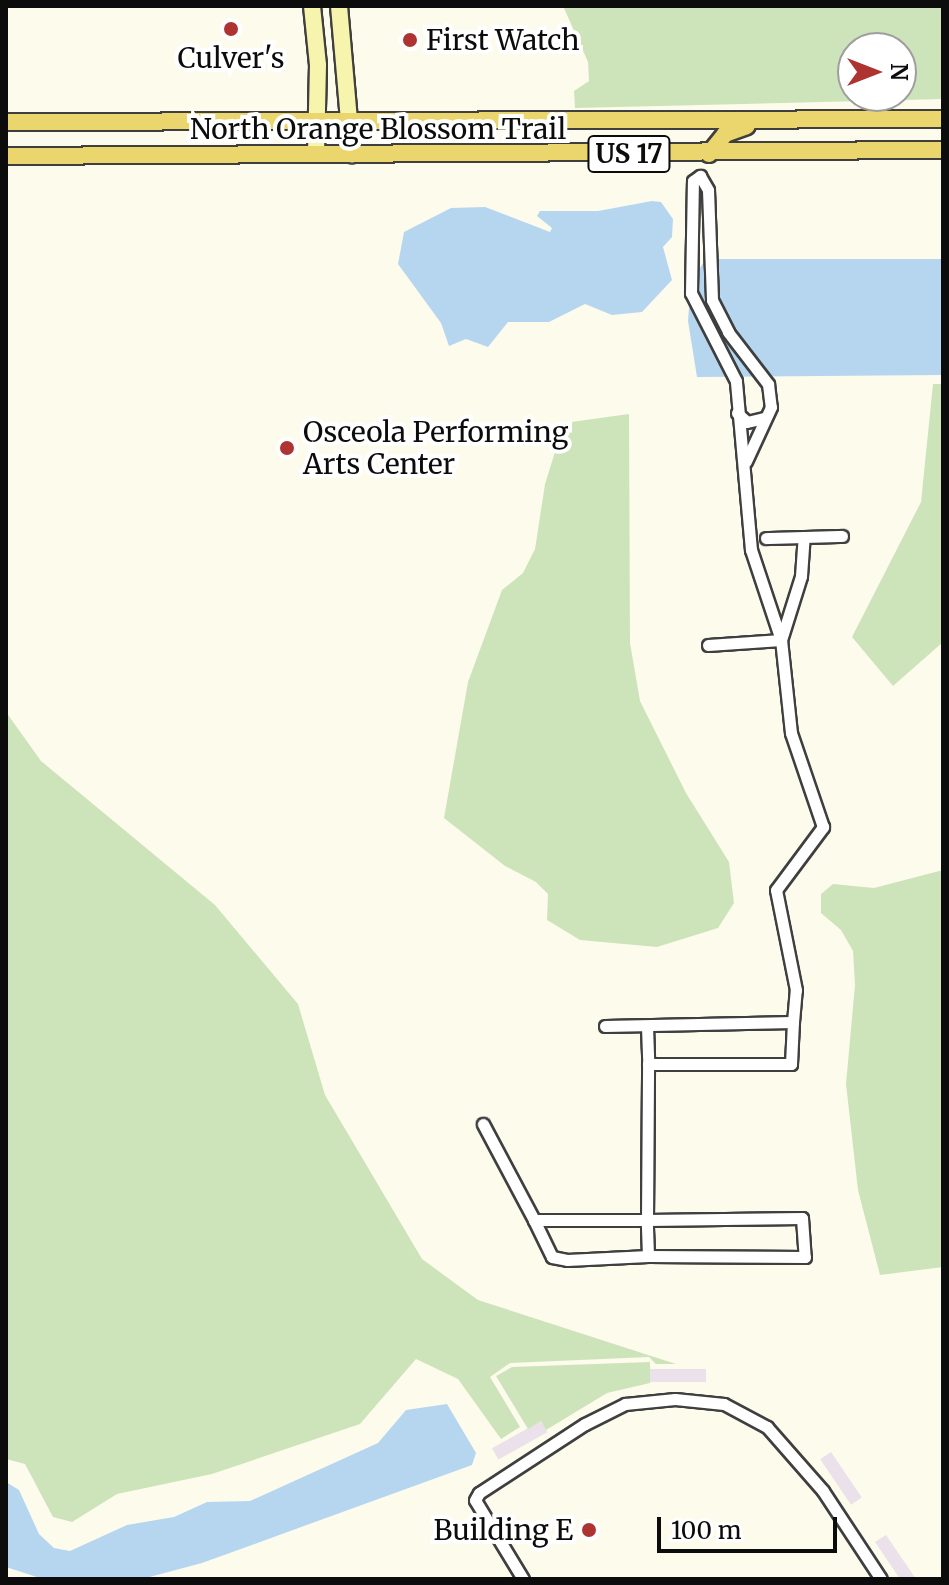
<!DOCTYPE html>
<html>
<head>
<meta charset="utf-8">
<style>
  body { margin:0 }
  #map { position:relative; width:949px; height:1585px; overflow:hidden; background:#fdfbec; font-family:Merriweather,serif }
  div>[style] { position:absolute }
  .industrial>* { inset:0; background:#eae1ea; transform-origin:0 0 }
  .green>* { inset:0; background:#cde4ba }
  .water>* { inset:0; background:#b6d6f0 }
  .roads { filter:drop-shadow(2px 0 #3f3f3f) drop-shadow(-2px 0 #3f3f3f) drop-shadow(0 2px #3f3f3f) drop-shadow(0 -2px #3f3f3f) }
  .street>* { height:11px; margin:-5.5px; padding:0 5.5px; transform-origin:5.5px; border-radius:5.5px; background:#fff }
  .secondary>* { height:16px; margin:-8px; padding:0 8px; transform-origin:8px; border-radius:8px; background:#f7f4ad }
  .primary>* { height:16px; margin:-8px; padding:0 8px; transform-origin:8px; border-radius:8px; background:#ebd66e }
  .dots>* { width:22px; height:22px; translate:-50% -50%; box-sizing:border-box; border:4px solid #fff; border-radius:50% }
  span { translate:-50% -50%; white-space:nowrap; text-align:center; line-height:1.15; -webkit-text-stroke:8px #fff; paint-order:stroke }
  .shield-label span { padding:2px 6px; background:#fff; border:2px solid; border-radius:6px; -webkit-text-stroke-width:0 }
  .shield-label { font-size:26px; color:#0c0c0c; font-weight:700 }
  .poi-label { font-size:28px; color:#0c0c0c }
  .left { translate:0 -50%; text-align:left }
  .right { translate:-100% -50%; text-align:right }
  .street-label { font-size:28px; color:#0c0c0c }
  .frame { position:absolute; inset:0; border:8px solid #0c0c0c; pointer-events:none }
  .north { position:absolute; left:837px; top:32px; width:80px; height:80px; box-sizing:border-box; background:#fff; border:2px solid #9e9e9e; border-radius:50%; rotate:90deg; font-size:22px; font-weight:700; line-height:32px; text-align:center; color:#0c0c0c }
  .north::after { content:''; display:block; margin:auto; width:28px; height:36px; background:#ae3432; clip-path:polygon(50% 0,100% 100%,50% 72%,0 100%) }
  .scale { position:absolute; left:657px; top:1517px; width:180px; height:36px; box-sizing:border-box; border:4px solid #0c0c0c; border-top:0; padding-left:10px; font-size:24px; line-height:28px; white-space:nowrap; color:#0c0c0c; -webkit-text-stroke:6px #fff; paint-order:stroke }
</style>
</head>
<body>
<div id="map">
  <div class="industrial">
    <div style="left:706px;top:1369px;width:13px;height:56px;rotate:90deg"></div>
    <div style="left:541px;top:1421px;width:13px;height:56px;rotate:61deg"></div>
    <div style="left:831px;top:1452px;width:55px;height:13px;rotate:56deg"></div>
    <div style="clip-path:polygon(886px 1535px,916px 1579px,900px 1579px,875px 1542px)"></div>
  </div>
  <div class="green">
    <div style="clip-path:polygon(evenodd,563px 6px,943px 6px,943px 99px,575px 108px,574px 91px,589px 81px,588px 62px,563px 6px,901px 48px,901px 96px,853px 96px,853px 48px,901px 48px)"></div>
    <div style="clip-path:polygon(933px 384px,943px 384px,943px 642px,893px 686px,852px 637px,921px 502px)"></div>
    <div style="clip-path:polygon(629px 414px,630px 643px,640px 701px,686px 793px,729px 862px,734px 903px,718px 928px,657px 947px,580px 940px,547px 920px,548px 894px,536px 882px,505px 866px,444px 818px,468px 682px,502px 590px,523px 573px,535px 549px,545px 484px,564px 423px)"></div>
    <div style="clip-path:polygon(6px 712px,41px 761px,215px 905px,298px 1004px,325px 1095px,422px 1259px,478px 1300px,676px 1364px,656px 1364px,649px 1357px,510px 1363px,490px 1377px,520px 1427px,501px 1439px,458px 1379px,416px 1359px,360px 1424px,212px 1474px,117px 1494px,72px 1522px,53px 1517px,25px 1464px,6px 1459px)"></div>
    <div style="clip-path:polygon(943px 870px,943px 1267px,880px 1275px,858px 1190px,846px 1084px,855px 985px,853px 951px,841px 930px,821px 913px,821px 894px,833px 884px,874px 888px)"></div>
    <div style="clip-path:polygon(650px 1362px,650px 1383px,607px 1393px,546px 1430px,541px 1421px,528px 1429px,496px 1376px,512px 1367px)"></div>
  </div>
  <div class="water">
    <div style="clip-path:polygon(652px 201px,661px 202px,673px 219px,672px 237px,663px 247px,672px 280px,642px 312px,612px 315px,585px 304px,549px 322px,508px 322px,488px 347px,466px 339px,449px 346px,441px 323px,398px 264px,404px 232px,451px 208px,485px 207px,550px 232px,552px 228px,537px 216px,540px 211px,598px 211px)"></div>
    <div style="clip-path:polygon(706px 259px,943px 259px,943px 375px,697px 377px,688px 321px,691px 281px)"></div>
    <div style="clip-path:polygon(447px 1404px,476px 1453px,472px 1465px,202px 1563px,142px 1579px,43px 1579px,6px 1567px,6px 1482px,19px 1490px,39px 1534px,54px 1548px,70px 1551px,127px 1525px,174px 1517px,207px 1502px,250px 1501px,378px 1443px,406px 1410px)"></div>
  </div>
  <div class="roads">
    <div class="street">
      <div style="left:737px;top:413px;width:13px;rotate:42deg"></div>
      <div style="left:747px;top:422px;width:17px;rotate:-13deg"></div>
      <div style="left:766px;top:538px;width:76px;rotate:-1.5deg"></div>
      <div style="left:708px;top:645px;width:73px;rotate:-3.9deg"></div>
      <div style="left:781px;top:640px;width:67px;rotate:-72.6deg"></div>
      <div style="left:801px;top:576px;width:39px;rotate:-86deg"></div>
      <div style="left:605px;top:1026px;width:188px;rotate:-1.2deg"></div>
      <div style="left:793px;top:1022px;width:32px;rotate:-85deg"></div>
      <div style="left:796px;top:990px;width:102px;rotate:-101.3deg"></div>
      <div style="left:776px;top:890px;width:79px;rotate:-53.3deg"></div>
      <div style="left:823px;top:827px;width:99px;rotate:-108.8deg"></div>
      <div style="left:791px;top:733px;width:94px;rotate:-96.1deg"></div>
      <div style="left:781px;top:640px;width:95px;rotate:-108.4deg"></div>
      <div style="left:751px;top:550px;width:170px;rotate:-95.1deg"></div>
      <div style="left:736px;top:381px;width:99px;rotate:-117.1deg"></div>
      <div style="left:691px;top:293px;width:112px;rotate:-89deg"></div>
      <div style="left:693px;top:181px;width:9px;rotate:-36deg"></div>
      <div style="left:700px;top:176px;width:16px;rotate:60deg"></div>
      <div style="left:708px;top:190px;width:110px;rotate:87.9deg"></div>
      <div style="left:712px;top:300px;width:36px;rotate:63deg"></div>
      <div style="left:728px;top:332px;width:66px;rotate:52.4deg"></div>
      <div style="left:768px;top:384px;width:23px;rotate:83deg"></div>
      <div style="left:771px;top:407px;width:60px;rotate:114.8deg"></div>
      <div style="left:647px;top:1026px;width:38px;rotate:88deg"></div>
      <div style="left:648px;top:1064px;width:143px"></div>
      <div style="left:791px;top:1064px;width:42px;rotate:-87.3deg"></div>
      <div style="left:483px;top:1124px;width:109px;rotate:62deg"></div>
      <div style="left:534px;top:1220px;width:113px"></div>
      <div style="left:647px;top:1220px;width:156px;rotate:-89.6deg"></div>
      <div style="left:534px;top:1220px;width:41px;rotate:64.1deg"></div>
      <div style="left:552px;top:1257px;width:15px;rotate:11deg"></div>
      <div style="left:567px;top:1260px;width:81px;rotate:-2.8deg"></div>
      <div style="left:648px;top:1256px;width:36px;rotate:-92deg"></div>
      <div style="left:647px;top:1220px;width:155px;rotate:-0.7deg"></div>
      <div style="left:802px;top:1218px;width:39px;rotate:86deg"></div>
      <div style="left:805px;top:1257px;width:157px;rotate:-179.6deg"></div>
      <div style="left:523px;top:1579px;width:92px;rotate:-121.3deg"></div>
      <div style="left:475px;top:1500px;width:8px;rotate:-60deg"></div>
      <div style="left:479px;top:1493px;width:126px;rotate:-33.1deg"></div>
      <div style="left:585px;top:1424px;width:45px;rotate:-26.6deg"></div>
      <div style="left:625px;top:1404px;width:50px;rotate:-5.7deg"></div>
      <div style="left:675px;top:1399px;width:49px;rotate:5.8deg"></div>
      <div style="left:724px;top:1404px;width:49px;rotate:28.1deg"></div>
      <div style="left:767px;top:1427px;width:85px;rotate:48.8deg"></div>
      <div style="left:823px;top:1491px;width:105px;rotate:56.6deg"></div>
    </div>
    <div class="secondary">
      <div style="left:312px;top:6px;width:59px;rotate:84.2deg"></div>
      <div style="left:318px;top:65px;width:89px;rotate:91.3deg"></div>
      <div style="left:339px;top:6px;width:149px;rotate:85deg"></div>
    </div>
    <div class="primary">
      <div style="left:6px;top:122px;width:937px;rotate:-0.18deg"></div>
      <div style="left:709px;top:154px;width:26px;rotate:-51deg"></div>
      <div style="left:725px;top:134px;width:23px;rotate:-20deg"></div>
      <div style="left:6px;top:156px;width:937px;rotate:-0.37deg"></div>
    </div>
  </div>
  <div class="dots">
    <div style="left:231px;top:29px;background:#ae3432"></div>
    <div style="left:410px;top:40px;background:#ae3432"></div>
    <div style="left:287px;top:448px;background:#ae3432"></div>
    <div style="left:589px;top:1530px;background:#ae3432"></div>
  </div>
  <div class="shield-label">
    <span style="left:629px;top:154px">US 17</span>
  </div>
  <div class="poi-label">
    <span class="left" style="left:426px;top:40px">First Watch</span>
    <span style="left:231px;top:58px">Culver's</span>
    <span class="left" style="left:303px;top:448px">Osceola Performing<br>Arts Center</span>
    <span class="right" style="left:573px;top:1530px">Building E</span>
  </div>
  <div class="street-label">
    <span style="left:378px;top:129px">North Orange Blossom Trail</span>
  </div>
  <div class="frame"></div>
  <div class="north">N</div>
  <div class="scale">100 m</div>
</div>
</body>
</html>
